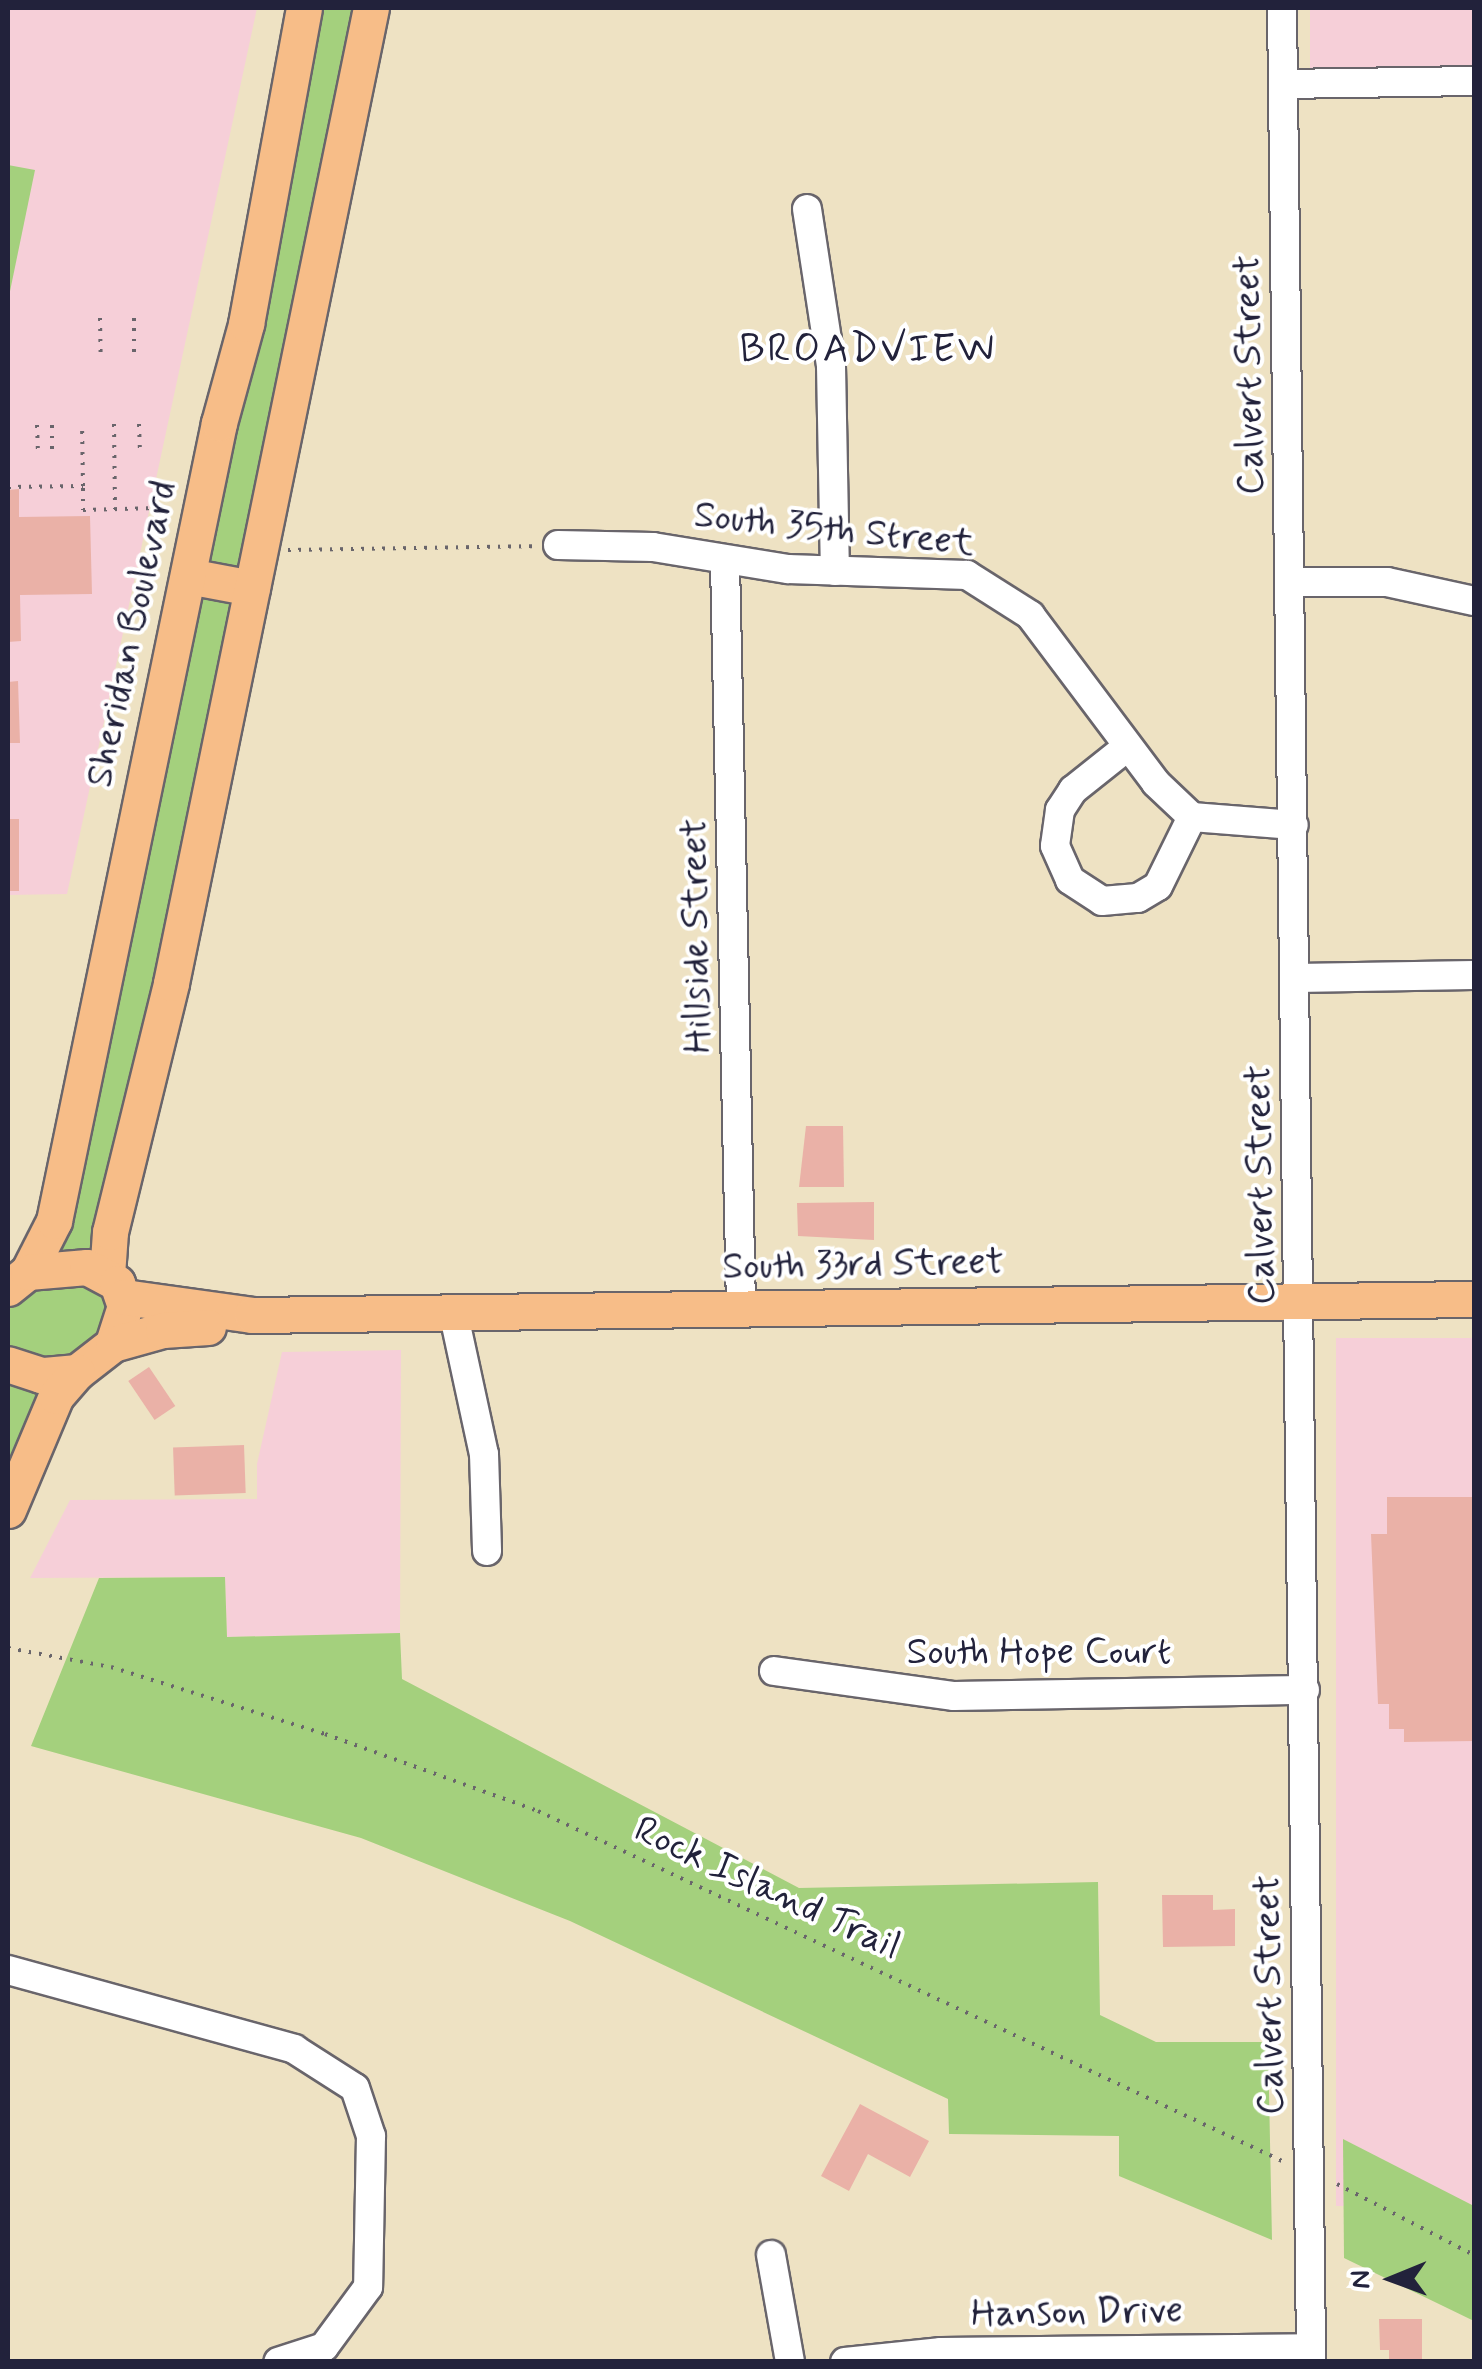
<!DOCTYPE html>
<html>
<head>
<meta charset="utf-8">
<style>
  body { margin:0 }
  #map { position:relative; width:1482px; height:2369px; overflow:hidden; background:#eee2c3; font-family:Mynerve,sans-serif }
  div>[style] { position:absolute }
  .built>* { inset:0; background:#f6cfd8; transform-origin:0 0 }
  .green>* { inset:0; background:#a4d07d }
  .building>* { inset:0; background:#eab1a7; transform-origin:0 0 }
  .path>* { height:4px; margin-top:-2px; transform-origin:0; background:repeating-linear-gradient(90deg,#69656b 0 2.5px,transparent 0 10.5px) }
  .roads { filter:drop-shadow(2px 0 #69656b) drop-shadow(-2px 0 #69656b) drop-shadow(0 2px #69656b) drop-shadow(0 -2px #69656b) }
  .minor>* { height:28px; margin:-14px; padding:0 14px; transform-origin:14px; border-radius:14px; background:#fff }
  .major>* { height:35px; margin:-17.5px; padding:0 17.5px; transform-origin:17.5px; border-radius:17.5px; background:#f7bd88 }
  span { translate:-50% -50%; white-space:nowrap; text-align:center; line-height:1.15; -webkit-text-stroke:8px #fff; paint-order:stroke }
  .street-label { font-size:38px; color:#22223b }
  .neighbourhood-label { font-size:40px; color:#22223b; letter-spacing:2.5px }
  .frame { position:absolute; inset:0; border:10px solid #22223b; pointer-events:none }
  .north { position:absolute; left:1342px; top:2229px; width:100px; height:100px; -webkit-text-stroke:8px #fff; paint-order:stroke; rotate:269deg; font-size:28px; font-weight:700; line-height:40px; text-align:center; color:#22223b }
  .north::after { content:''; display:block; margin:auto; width:35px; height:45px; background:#22223b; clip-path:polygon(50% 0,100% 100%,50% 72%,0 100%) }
</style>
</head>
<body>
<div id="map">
  <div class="built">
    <div style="clip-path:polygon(8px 8px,257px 8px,67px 894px,8px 895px)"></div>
    <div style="left:1310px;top:8px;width:164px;height:75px"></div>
    <div style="left:1474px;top:1338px;width:868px;height:138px;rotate:90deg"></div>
    <div style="clip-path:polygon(401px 1350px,400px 1633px,227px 1637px,225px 1577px,30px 1578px,70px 1500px,257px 1499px,257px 1464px,282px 1352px)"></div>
  </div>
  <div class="green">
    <div style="clip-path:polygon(304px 8px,371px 8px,117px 1283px,98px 1360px,8px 1510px,8px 1288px,28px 1272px)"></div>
    <div style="clip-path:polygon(8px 165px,35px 170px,8px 301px)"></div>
    <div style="clip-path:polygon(225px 1577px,227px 1637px,400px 1633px,402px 1679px,799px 1888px,1098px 1882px,1100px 2015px,1156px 2042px,1268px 2042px,1272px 2240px,1119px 2176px,1119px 2136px,949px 2134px,948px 2099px,570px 1921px,361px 1838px,31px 1746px,99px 1578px)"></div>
    <div style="clip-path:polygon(1343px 2139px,1474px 2206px,1474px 2321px,1344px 2258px)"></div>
  </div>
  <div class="building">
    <div style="clip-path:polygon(19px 489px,19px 517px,90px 516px,92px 594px,20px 595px,21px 641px,8px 642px,8px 490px)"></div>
    <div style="clip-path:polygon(18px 681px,20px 743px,8px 743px,8px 682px)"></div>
    <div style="left:8px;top:819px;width:11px;height:72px"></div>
    <div style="clip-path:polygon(806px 1126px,843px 1126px,844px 1187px,799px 1187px)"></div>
    <div style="clip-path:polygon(874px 1202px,874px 1240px,798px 1236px,797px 1203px)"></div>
    <div style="left:149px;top:1367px;width:47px;height:25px;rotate:56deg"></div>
    <div style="left:244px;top:1445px;width:48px;height:71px;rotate:88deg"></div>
    <div style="clip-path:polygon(1387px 1497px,1474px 1497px,1474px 1741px,1404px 1742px,1404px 1729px,1389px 1729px,1389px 1704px,1378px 1704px,1371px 1534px,1387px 1534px)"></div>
    <div style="clip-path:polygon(1162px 1895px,1213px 1895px,1213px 1910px,1235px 1909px,1235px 1946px,1163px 1947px)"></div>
    <div style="clip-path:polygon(860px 2104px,929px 2141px,910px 2177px,868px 2154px,849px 2191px,821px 2176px)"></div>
    <div style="clip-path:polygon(1379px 2319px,1422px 2319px,1422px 2362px,1389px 2362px,1389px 2350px,1380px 2350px)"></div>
  </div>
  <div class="path">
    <div style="left:100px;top:318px;width:39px;rotate:89deg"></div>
    <div style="left:134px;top:318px;width:38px;rotate:90deg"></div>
    <div style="left:114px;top:424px;width:85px;rotate:89.3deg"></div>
    <div style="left:139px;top:424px;width:30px;rotate:88deg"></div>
    <div style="left:37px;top:425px;width:30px;rotate:88deg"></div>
    <div style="left:52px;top:425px;width:29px;rotate:90deg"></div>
    <div style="left:8px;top:487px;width:75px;rotate:-0.8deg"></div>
    <div style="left:83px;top:486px;width:61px;rotate:-90.9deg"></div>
    <div style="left:83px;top:488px;width:22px;rotate:90deg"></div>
    <div style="left:83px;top:510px;width:74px;rotate:-1.5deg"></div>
    <div style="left:288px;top:550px;width:245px;rotate:-0.9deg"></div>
    <div style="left:8px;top:1648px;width:105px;rotate:10.5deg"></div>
    <div style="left:111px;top:1667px;width:224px;rotate:17.4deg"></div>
    <div style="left:325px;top:1734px;width:226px;rotate:19.9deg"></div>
    <div style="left:538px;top:1811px;width:822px;rotate:25.19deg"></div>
    <div style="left:1337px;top:2184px;width:154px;rotate:27.4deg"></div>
  </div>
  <div class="roads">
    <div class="minor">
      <div style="left:1282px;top:8px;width:2354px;rotate:89.29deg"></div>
      <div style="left:1283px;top:84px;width:191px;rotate:-0.9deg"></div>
      <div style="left:807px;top:209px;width:159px;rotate:81.3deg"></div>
      <div style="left:831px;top:366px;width:205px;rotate:88.9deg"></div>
      <div style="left:558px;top:545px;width:95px;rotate:1.2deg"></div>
      <div style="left:653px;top:547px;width:137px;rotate:9.3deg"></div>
      <div style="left:788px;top:569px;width:179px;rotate:1.9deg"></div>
      <div style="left:967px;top:575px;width:75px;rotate:32.4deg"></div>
      <div style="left:1030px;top:615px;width:210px;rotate:53.1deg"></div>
      <div style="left:1156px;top:783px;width:50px;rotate:43.4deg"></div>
      <div style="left:1192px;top:817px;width:102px;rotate:4.5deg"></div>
      <div style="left:725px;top:562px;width:747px;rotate:88.77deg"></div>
      <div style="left:1290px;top:582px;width:97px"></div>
      <div style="left:1387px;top:582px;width:89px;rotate:12.3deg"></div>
      <div style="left:1127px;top:747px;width:69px;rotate:141.5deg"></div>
      <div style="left:1073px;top:790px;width:24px;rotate:123deg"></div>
      <div style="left:1060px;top:810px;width:36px;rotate:98deg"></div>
      <div style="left:1055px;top:846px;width:37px;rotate:66deg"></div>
      <div style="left:1070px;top:880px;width:38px;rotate:33deg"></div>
      <div style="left:1102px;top:901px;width:36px;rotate:-5deg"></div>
      <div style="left:1138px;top:898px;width:23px;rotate:-31deg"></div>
      <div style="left:1158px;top:886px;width:77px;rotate:-63.8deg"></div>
      <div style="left:1296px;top:978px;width:178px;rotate:-1deg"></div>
      <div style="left:453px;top:1311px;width:146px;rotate:77.8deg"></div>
      <div style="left:484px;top:1454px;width:97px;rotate:88.2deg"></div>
      <div style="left:774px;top:1671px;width:182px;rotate:7.9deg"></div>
      <div style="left:954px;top:1696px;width:351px;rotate:-1deg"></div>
      <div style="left:8px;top:1970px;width:297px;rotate:15.4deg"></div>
      <div style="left:294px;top:2049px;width:72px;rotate:32.6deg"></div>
      <div style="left:355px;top:2088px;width:51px;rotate:71.6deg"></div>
      <div style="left:371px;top:2136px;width:151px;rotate:91.1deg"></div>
      <div style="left:368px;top:2287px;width:74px;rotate:126.3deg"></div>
      <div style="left:324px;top:2347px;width:48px;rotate:161.9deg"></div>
      <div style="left:771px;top:2255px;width:109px;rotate:79.9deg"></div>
      <div style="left:845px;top:2362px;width:97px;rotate:-5.9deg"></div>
      <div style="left:941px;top:2352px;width:370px;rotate:-0.6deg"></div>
    </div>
    <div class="major">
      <div style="left:188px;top:576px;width:65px;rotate:10.6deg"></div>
      <div style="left:28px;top:1272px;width:57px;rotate:-63deg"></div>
      <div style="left:54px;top:1221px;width:815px;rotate:-78.32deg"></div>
      <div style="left:219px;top:423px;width:103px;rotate:-74.7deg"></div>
      <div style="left:246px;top:324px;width:321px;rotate:-79.6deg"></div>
      <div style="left:107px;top:1275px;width:43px;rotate:-86deg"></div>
      <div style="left:110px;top:1232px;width:256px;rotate:-76.2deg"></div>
      <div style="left:171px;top:983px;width:995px;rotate:-78.41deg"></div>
      <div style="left:8px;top:1288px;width:26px;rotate:-39deg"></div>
      <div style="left:28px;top:1272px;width:59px;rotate:-4.8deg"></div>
      <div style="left:87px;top:1267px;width:34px;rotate:28deg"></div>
      <div style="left:117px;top:1283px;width:24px;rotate:71deg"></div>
      <div style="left:125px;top:1306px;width:40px;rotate:108deg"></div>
      <div style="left:113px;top:1344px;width:46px;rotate:142.1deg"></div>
      <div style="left:77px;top:1372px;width:36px;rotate:175deg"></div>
      <div style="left:41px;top:1375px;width:35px;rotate:-162deg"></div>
      <div style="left:124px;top:1297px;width:129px;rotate:8deg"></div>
      <div style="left:252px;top:1315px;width:1222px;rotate:-0.75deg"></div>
      <div style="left:113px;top:1344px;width:52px;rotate:-15.6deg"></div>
      <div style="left:163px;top:1330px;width:45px;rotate:-3.8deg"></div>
      <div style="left:8px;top:1510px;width:124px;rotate:-67.2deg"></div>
      <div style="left:56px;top:1396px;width:32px;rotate:-49deg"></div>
    </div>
  </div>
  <div class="street-label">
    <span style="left:1250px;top:375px;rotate:-91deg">Calvert Street</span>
    <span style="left:834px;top:530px;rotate:6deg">South 35th Street</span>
    <span style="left:132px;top:634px;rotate:-78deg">Sheridan Boulevard</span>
    <span style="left:697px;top:936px;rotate:-91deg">Hillside Street</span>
    <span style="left:1261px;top:1185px;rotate:-91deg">Calvert Street</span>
    <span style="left:863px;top:1265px;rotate:-1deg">South 33rd Street</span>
    <span style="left:1039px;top:1653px">South Hope Court</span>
    <span style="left:767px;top:1889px;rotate:25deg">Rock Island Trail</span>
    <span style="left:1270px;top:1995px;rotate:-91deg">Calvert Street</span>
    <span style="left:1077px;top:2313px;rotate:-1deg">Hanson Drive</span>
  </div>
  <div class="neighbourhood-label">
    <span style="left:868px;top:350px">BROADVIEW</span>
  </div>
  <div class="frame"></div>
  <div class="north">N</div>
</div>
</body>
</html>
